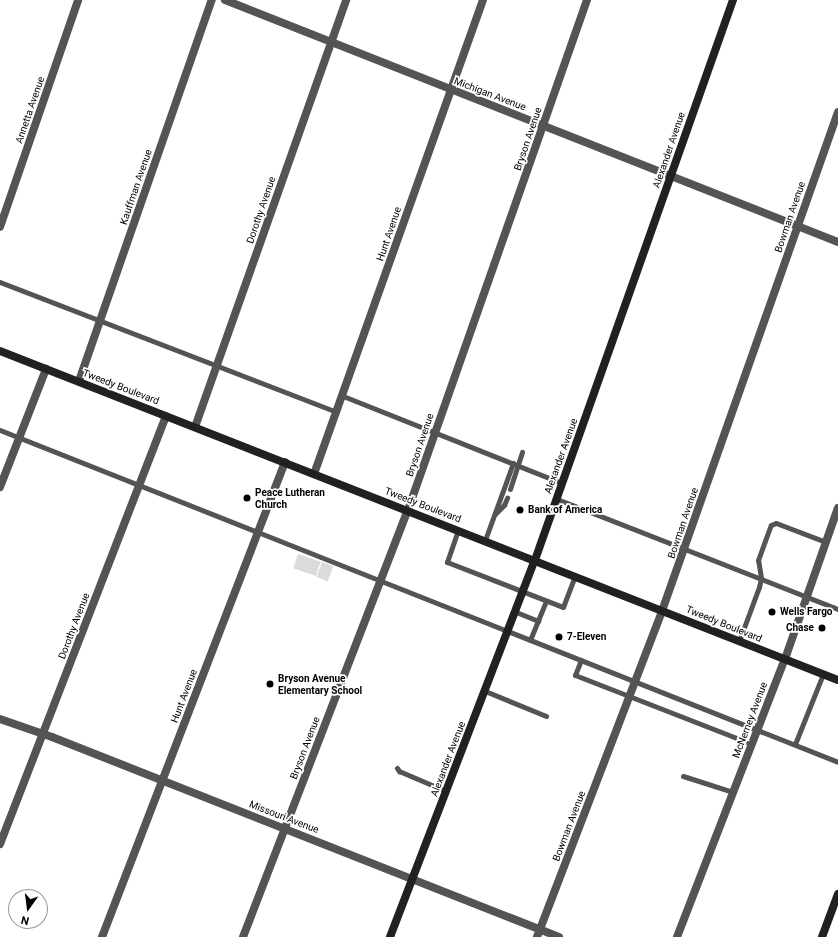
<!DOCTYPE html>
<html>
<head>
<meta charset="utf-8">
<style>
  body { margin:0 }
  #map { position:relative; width:838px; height:937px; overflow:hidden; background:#fff; font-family:Roboto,sans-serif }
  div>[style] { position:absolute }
  .green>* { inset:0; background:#dbdbdb; transform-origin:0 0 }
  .lane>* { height:5px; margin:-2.5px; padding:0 2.5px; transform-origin:2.5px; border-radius:2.5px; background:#545454 }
  .street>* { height:8px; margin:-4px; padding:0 4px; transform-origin:4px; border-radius:4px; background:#545454 }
  .secondary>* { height:8px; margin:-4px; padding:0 4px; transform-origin:4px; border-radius:4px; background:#212121 }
  .dots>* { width:11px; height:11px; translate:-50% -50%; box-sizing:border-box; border:2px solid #fff; border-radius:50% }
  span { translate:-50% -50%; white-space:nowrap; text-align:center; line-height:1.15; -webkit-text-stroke:3.5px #fff; paint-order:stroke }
  .street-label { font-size:10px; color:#000 }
  .poi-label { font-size:10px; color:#000; font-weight:700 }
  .left { translate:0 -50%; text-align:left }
  .right { translate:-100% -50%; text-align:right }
  .north { position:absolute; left:8px; top:889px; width:40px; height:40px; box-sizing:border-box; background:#fff; border:1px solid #999; border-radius:50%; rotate:194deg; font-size:11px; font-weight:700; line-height:16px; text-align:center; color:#000 }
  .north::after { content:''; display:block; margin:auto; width:14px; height:18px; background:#000; clip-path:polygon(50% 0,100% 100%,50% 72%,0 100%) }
</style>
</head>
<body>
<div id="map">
  <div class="green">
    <div style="left:298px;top:554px;width:24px;height:15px;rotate:19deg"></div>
    <div style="left:322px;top:562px;width:12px;height:16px;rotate:20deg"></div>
  </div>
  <div class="lane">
    <div style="left:0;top:282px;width:361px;rotate:21.1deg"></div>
    <div style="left:343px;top:396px;width:236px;rotate:21.7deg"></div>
    <div style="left:0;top:430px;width:901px;rotate:21.61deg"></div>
    <div style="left:510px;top:489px;width:39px;rotate:-72deg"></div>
    <div style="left:557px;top:499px;width:302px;rotate:21.4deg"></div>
    <div style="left:495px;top:514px;width:13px;rotate:-45deg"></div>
    <div style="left:504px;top:505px;width:8px;rotate:-67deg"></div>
    <div style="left:458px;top:530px;width:34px;rotate:109deg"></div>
    <div style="left:447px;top:562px;width:124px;rotate:21.2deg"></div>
    <div style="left:563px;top:607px;width:33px;rotate:-69deg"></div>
    <div style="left:485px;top:540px;width:82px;rotate:-70deg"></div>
    <div style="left:516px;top:612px;width:24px;rotate:22deg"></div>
    <div style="left:530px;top:640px;width:42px;rotate:-67.7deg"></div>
    <div style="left:739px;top:641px;width:58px;rotate:-69.7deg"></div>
    <div style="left:759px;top:587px;width:9px;rotate:-77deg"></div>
    <div style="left:761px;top:578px;width:18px;rotate:-99deg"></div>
    <div style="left:758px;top:560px;width:37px;rotate:-70deg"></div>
    <div style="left:771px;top:525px;width:5px;rotate:-22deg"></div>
    <div style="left:776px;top:523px;width:53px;rotate:20.8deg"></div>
    <div style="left:581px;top:660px;width:16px;rotate:112deg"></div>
    <div style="left:575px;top:675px;width:190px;rotate:21.3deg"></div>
    <div style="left:485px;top:691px;width:66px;rotate:22.3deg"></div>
    <div style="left:795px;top:744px;width:75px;rotate:-68.2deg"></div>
    <div style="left:397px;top:768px;width:4px;rotate:56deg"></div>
    <div style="left:399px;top:771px;width:51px;rotate:23.1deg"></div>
    <div style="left:683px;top:776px;width:52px;rotate:17.7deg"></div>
  </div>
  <div class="street">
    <div style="left:225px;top:0;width:659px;rotate:21.54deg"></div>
    <div style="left:0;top:227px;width:240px;rotate:-71deg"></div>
    <div style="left:79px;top:381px;width:404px;rotate:-70.8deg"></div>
    <div style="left:195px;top:427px;width:453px;rotate:-70.5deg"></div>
    <div style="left:314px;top:474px;width:503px;rotate:-70.38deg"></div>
    <div style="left:0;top:487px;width:127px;rotate:-68.7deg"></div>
    <div style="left:0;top:719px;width:55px;rotate:19.1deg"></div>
    <div style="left:52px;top:737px;width:545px;rotate:21.53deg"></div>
    <div style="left:0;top:844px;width:459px;rotate:-68.8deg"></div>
    <div style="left:102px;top:937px;width:509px;rotate:-68.93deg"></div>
    <div style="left:243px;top:937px;width:458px;rotate:-68.9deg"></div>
    <div style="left:408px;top:510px;width:541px;rotate:-70.66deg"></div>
    <div style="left:537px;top:937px;width:349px;rotate:-69deg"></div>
    <div style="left:662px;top:611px;width:529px;rotate:-70.57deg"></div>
    <div style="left:677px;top:937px;width:298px;rotate:-68.8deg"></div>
    <div style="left:785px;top:659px;width:160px;rotate:-70.7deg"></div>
  </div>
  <div class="secondary">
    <div style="left:0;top:351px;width:900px;rotate:21.44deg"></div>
    <div style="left:390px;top:937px;width:404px;rotate:-69deg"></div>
    <div style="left:535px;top:560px;width:594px;rotate:-70.53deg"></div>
    <div style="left:822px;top:937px;width:46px;rotate:-69.6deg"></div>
  </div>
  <div class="dots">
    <div style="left:247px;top:498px;background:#000"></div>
    <div style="left:520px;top:510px;background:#000"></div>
    <div style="left:772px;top:612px;background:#000"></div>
    <div style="left:822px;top:628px;background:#000"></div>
    <div style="left:559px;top:637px;background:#000"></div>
    <div style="left:270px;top:684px;background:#000"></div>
  </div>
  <div class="street-label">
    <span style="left:490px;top:94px;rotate:21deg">Michigan Avenue</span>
    <span style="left:30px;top:110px;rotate:-71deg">Annetta Avenue</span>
    <span style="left:528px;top:139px;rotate:-71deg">Bryson Avenue</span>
    <span style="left:669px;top:150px;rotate:-71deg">Alexander Avenue</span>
    <span style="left:136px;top:187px;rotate:-71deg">Kauffman Avenue</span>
    <span style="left:261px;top:210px;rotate:-71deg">Dorothy Avenue</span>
    <span style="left:790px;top:217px;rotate:-71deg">Bowman Avenue</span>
    <span style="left:389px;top:234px;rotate:-71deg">Hunt Avenue</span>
    <span style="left:121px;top:387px;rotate:21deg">Tweedy Boulevard</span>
    <span style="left:420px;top:445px;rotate:-71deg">Bryson Avenue</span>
    <span style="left:561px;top:456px;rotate:-70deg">Alexander Avenue</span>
    <span style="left:423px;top:505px;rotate:21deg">Tweedy Boulevard</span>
    <span style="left:683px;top:523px;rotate:-71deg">Bowman Avenue</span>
    <span style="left:724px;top:624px;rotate:22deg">Tweedy Boulevard</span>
    <span style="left:74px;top:626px;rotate:-69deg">Dorothy Avenue</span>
    <span style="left:184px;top:696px;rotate:-69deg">Hunt Avenue</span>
    <span style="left:750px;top:720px;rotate:-69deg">McNerney Avenue</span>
    <span style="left:305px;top:748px;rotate:-69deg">Bryson Avenue</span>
    <span style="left:448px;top:759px;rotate:-69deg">Alexander Avenue</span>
    <span style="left:284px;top:817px;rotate:21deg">Missouri Avenue</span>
    <span style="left:569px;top:826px;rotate:-69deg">Bowman Avenue</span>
  </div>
  <div class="poi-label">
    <span class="left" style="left:255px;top:498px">Peace Lutheran<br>Church</span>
    <span class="left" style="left:528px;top:510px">Bank of America</span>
    <span class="left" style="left:780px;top:612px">Wells Fargo</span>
    <span class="right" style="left:814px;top:628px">Chase</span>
    <span class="left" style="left:567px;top:637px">7-Eleven</span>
    <span class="left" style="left:278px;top:684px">Bryson Avenue<br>Elementary School</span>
  </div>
  <div class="north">N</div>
</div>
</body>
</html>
